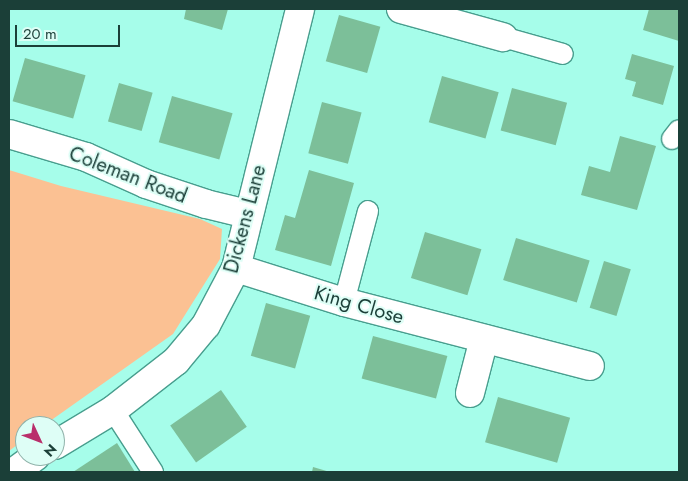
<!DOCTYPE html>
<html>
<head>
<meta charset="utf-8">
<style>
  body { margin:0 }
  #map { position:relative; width:688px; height:481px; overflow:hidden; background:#a6fdea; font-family:Jost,sans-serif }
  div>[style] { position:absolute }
  .green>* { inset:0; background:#fbc193 }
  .building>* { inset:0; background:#7cbf99; transform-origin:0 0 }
  .roads { filter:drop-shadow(1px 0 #489e8e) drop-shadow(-1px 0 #489e8e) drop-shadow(0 1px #489e8e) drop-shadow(0 -1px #489e8e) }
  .service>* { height:20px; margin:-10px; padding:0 10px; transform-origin:10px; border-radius:10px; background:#fff }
  .minor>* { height:28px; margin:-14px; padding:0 14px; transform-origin:14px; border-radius:14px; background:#fff }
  span { translate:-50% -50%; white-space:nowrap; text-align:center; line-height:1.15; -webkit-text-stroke:4px #defef6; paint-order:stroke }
  .street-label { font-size:20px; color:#1b3f38 }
  .frame { position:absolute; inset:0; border:10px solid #1b3f38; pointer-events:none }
  .north { position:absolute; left:15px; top:416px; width:50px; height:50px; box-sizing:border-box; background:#defef6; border:1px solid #90b2aa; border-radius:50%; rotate:133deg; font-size:14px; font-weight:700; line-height:20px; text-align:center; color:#1b3f38 }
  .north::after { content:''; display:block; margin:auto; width:18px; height:22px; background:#b92f6b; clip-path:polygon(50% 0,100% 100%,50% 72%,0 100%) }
  .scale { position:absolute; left:15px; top:25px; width:105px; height:22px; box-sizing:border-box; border:2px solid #1b3f38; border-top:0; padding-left:6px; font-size:15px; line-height:18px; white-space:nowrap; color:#1b3f38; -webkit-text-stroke:4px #defef6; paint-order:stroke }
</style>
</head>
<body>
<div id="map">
  <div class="green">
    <div style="clip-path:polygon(9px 170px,61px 186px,200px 219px,222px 229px,220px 259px,173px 334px,43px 426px,25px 426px,25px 439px,9px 451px)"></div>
  </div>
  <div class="building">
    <div style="clip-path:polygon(186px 9px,228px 9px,222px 30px,184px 19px)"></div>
    <div style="clip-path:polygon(649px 9px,679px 9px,679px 41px,643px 30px)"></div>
    <div style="left:339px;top:15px;width:43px;height:48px;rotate:16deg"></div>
    <div style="clip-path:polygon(632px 54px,674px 66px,663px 105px,632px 96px,636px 82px,625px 79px)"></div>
    <div style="left:25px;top:58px;width:63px;height:45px;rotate:16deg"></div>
    <div style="left:442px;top:76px;width:59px;height:48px;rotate:16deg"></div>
    <div style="left:119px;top:83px;width:35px;height:40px;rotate:16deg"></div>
    <div style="left:512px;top:88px;width:57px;height:44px;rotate:15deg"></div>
    <div style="left:172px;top:96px;width:63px;height:48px;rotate:16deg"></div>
    <div style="left:322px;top:102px;width:41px;height:53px;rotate:15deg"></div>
    <div style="clip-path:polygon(620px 136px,656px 146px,637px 210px,581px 195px,589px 166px,610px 172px)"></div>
    <div style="clip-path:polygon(309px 170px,354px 183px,331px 266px,275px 250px,285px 215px,295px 218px)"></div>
    <div style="left:425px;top:232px;width:59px;height:48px;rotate:17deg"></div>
    <div style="left:516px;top:238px;width:77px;height:44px;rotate:17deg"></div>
    <div style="left:604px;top:261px;width:28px;height:49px;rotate:17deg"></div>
    <div style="left:266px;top:303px;width:46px;height:55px;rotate:16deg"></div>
    <div style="left:373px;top:336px;width:77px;height:44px;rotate:15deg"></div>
    <div style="left:221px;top:390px;width:45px;height:62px;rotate:55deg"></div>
    <div style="left:498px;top:397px;width:75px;height:47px;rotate:16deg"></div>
    <div style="clip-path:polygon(117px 443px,135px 472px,73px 472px)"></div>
    <div style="clip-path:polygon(313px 467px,330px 472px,312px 472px)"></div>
  </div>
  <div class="roads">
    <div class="service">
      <div style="left:503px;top:37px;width:62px;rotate:15.8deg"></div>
      <div style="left:672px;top:139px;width:11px;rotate:-52deg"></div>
      <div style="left:344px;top:302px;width:94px;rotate:-75.2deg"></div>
      <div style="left:113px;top:410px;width:74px;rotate:57.2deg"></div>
    </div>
    <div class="minor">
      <div style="left:401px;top:9px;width:106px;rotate:15.4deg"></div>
      <div style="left:9px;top:134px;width:80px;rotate:16.6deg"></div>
      <div style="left:86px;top:157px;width:66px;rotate:24.2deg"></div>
      <div style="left:146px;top:184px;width:63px;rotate:18.4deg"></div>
      <div style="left:206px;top:204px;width:42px;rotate:13.7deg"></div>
      <div style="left:236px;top:268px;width:113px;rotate:17.5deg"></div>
      <div style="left:344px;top:302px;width:254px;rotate:14.6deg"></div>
      <div style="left:470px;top:393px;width:56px;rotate:-75.5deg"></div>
      <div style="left:55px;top:445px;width:68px;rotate:-31.1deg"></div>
      <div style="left:113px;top:410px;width:80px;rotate:-37.9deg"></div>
      <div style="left:176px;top:361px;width:47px;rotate:-50.2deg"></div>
      <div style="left:206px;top:325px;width:64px;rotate:-62.2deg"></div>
      <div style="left:236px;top:268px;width:267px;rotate:-76.1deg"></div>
      <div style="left:14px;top:472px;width:27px;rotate:-36deg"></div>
    </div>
  </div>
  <div class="street-label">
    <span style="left:128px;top:175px;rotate:21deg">Coleman Road</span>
    <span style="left:245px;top:219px;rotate:-75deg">Dickens Lane</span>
    <span style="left:359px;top:305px;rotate:16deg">King Close</span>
  </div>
  <div class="frame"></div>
  <div class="north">N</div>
  <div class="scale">20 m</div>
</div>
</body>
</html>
